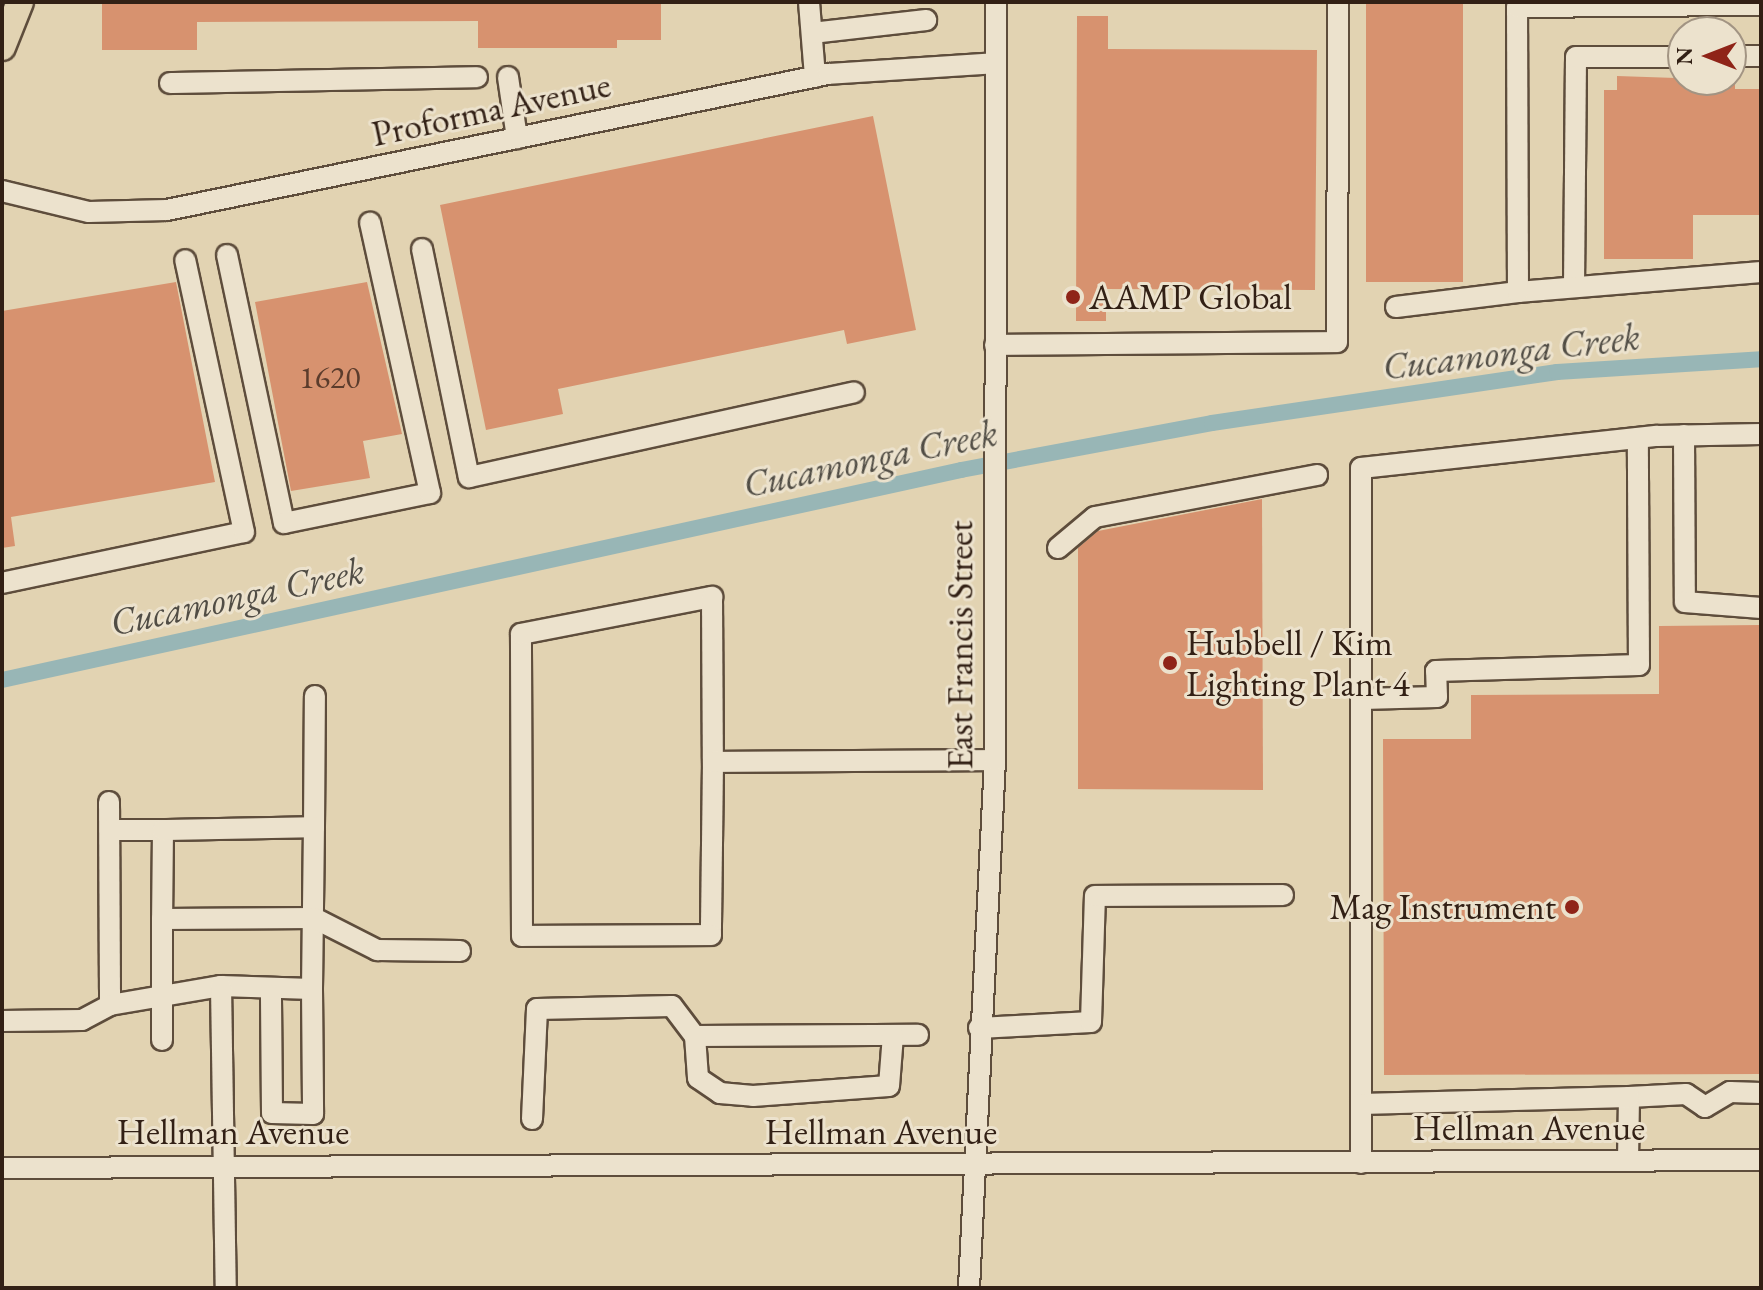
<!DOCTYPE html>
<html>
<head>
<meta charset="utf-8">
<style>
  body { margin:0 }
  #map { position:relative; width:1763px; height:1290px; overflow:hidden; background:#e2d3b2; font-family:"EB Garamond",serif }
  div>[style] { position:absolute }
  .canal>* { height:16px; margin:-8px; padding:0 8px; transform-origin:8px; border-radius:8px; background:#98b6b6 }
  .building>* { inset:0; background:#d7926f; transform-origin:0 0 }
  .roads { filter:drop-shadow(2px 0 #5e4d3c) drop-shadow(-2px 0 #5e4d3c) drop-shadow(0 2px #5e4d3c) drop-shadow(0 -2px #5e4d3c) }
  .minor>* { height:20px; margin:-10px; padding:0 10px; transform-origin:10px; border-radius:10px; background:#ece2cd }
  .major>* { height:26px; margin:-13px; padding:0 13px; transform-origin:13px; border-radius:13px; background:#e2d3b2 }
  .dots>* { width:22px; height:22px; translate:-50% -50%; box-sizing:border-box; border:4px solid #ece2cd; border-radius:50% }
  span { translate:-50% -50%; white-space:nowrap; text-align:center; line-height:1.15; -webkit-text-stroke:6px #ece2cd; paint-order:stroke }
  .number-label { font-size:32px; color:#5b3c2c }
  .number-label span { -webkit-text-stroke-width:0 }
  .street-label { font-size:36px; color:#322015 }
  .poi-label { font-size:36px; color:#322015 }
  .left { translate:0 -50%; text-align:left }
  .right { translate:-100% -50%; text-align:right }
  .water-label { font-size:38px; color:#514d45; font-style:italic }
  .frame { position:absolute; inset:0; border:4px solid #322015; pointer-events:none }
  .north { position:absolute; left:1667px; top:16px; width:80px; height:80px; box-sizing:border-box; background:#ece2cd; border:2px solid #a29483; border-radius:50%; rotate:270deg; font-size:22px; font-weight:700; line-height:32px; text-align:center; color:#322015 }
  .north::after { content:''; display:block; margin:auto; width:28px; height:36px; background:#8f2418; clip-path:polygon(50% 0,100% 100%,50% 72%,0 100%) }
</style>
</head>
<body>
<div id="map">
  <div class="canal">
    <div style="left:2px;top:680px;width:982px;rotate:-12.35deg"></div>
    <div style="left:961px;top:470px;width:255px;rotate:-10.6deg"></div>
    <div style="left:1212px;top:423px;width:349px;rotate:-8.4deg"></div>
    <div style="left:1557px;top:372px;width:204px;rotate:-3.6deg"></div>
  </div>
  <div class="building">
    <div style="clip-path:polygon(102px 2px,661px 2px,661px 40px,617px 40px,617px 48px,478px 48px,478px 21px,197px 22px,197px 50px,102px 50px)"></div>
    <div style="left:1366px;top:2px;width:97px;height:280px"></div>
    <div style="clip-path:polygon(1077px 16px,1108px 16px,1108px 49px,1317px 50px,1315px 290px,1106px 289px,1106px 321px,1076px 321px)"></div>
    <div style="clip-path:polygon(1617px 76px,1735px 80px,1735px 89px,1761px 89px,1761px 215px,1693px 215px,1693px 259px,1604px 259px,1604px 90px,1617px 90px)"></div>
    <div style="clip-path:polygon(873px 116px,916px 330px,847px 344px,844px 330px,558px 389px,563px 414px,486px 430px,440px 205px)"></div>
    <div style="clip-path:polygon(176px 282px,215px 482px,11px 517px,15px 546px,2px 548px,2px 311px)"></div>
    <div style="clip-path:polygon(367px 282px,402px 434px,363px 441px,370px 478px,291px 491px,255px 302px)"></div>
    <div style="clip-path:polygon(1262px 499px,1263px 790px,1078px 789px,1078px 548px,1098px 531px)"></div>
    <div style="clip-path:polygon(1761px 625px,1761px 1074px,1384px 1075px,1383px 739px,1471px 739px,1471px 695px,1659px 694px,1659px 626px)"></div>
  </div>
  <div class="roads">
    <div class="minor">
      <div style="left:809px;top:2px;width:75px;rotate:85.4deg"></div>
      <div style="left:812px;top:33px;width:115px;rotate:-6.5deg"></div>
      <div style="left:1731px;top:56px;width:30px"></div>
      <div style="left:508px;top:77px;width:62px;rotate:81.6deg"></div>
      <div style="left:170px;top:83px;width:307px;rotate:-1.1deg"></div>
      <div style="left:2px;top:191px;width:89px;rotate:13.6deg"></div>
      <div style="left:89px;top:212px;width:78px;rotate:-1.5deg"></div>
      <div style="left:167px;top:210px;width:675px;rotate:-11.63deg"></div>
      <div style="left:828px;top:74px;width:168px;rotate:-3.7deg"></div>
      <div style="left:422px;top:249px;width:233px;rotate:78.4deg"></div>
      <div style="left:469px;top:477px;width:394px;rotate:-12.4deg"></div>
      <div style="left:227px;top:255px;width:274px;rotate:78deg"></div>
      <div style="left:284px;top:523px;width:149px;rotate:-11.6deg"></div>
      <div style="left:430px;top:493px;width:277px;rotate:-102.5deg"></div>
      <div style="left:1574px;top:287px;width:230px;rotate:-89.5deg"></div>
      <div style="left:1576px;top:57px;width:107px"></div>
      <div style="left:1518px;top:292px;width:244px;rotate:-4.7deg"></div>
      <div style="left:1396px;top:307px;width:123px;rotate:-7deg"></div>
      <div style="left:1518px;top:292px;width:285px;rotate:-90.2deg"></div>
      <div style="left:1517px;top:7px;width:244px;rotate:-0.5deg"></div>
      <div style="left:995px;top:345px;width:342px;rotate:-0.5deg"></div>
      <div style="left:1337px;top:342px;width:340px;rotate:-89.8deg"></div>
      <div style="left:1684px;top:435px;width:167px;rotate:89.7deg"></div>
      <div style="left:1685px;top:602px;width:76px;rotate:4.5deg"></div>
      <div style="left:1058px;top:548px;width:48px;rotate:-40deg"></div>
      <div style="left:1095px;top:517px;width:226px;rotate:-10.7deg"></div>
      <div style="left:2px;top:583px;width:247px;rotate:-11.9deg"></div>
      <div style="left:244px;top:532px;width:278px;rotate:-102.2deg"></div>
      <div style="left:1362px;top:699px;width:75px;rotate:-1.5deg"></div>
      <div style="left:1437px;top:697px;width:26px;rotate:-92deg"></div>
      <div style="left:1436px;top:671px;width:203px;rotate:-1.7deg"></div>
      <div style="left:1639px;top:665px;width:227px;rotate:-90.3deg"></div>
      <div style="left:713px;top:762px;width:173px;rotate:90.7deg"></div>
      <div style="left:711px;top:935px;width:189px;rotate:179.7deg"></div>
      <div style="left:522px;top:936px;width:302px;rotate:-90.2deg"></div>
      <div style="left:521px;top:634px;width:195px;rotate:-11deg"></div>
      <div style="left:712px;top:597px;width:165px;rotate:89.7deg"></div>
      <div style="left:713px;top:762px;width:282px;rotate:-0.4deg"></div>
      <div style="left:109px;top:802px;width:203px;rotate:89.7deg"></div>
      <div style="left:110px;top:1005px;width:113px;rotate:-9.7deg"></div>
      <div style="left:221px;top:986px;width:91px;rotate:1.9deg"></div>
      <div style="left:312px;top:989px;width:125px;rotate:89.5deg"></div>
      <div style="left:313px;top:1114px;width:41px;rotate:-178.6deg"></div>
      <div style="left:272px;top:1113px;width:125px;rotate:-90.5deg"></div>
      <div style="left:110px;top:830px;width:53px"></div>
      <div style="left:163px;top:830px;width:89px;rotate:90.6deg"></div>
      <div style="left:163px;top:830px;width:151px;rotate:-1.1deg"></div>
      <div style="left:314px;top:827px;width:131px;rotate:-89.6deg"></div>
      <div style="left:221px;top:986px;width:302px;rotate:89.1deg"></div>
      <div style="left:312px;top:989px;width:162px;rotate:-89.3deg"></div>
      <div style="left:2px;top:1021px;width:80px;rotate:-0.7deg"></div>
      <div style="left:82px;top:1020px;width:32px;rotate:-28deg"></div>
      <div style="left:979px;top:1028px;width:112px;rotate:-3.1deg"></div>
      <div style="left:1091px;top:1022px;width:126px;rotate:-88.2deg"></div>
      <div style="left:1095px;top:896px;width:188px;rotate:-0.3deg"></div>
      <div style="left:695px;top:1036px;width:223px;rotate:-0.3deg"></div>
      <div style="left:162px;top:1040px;width:121px;rotate:-90deg"></div>
      <div style="left:162px;top:919px;width:152px;rotate:-0.4deg"></div>
      <div style="left:314px;top:918px;width:71px;rotate:26.9deg"></div>
      <div style="left:377px;top:950px;width:83px;rotate:0.7deg"></div>
      <div style="left:1629px;top:1097px;width:57px;rotate:-3deg"></div>
      <div style="left:1686px;top:1094px;width:23px;rotate:34deg"></div>
      <div style="left:1705px;top:1107px;width:29px;rotate:-31deg"></div>
      <div style="left:1730px;top:1092px;width:31px;rotate:2deg"></div>
      <div style="left:532px;top:1119px;width:110px;rotate:-87.4deg"></div>
      <div style="left:537px;top:1009px;width:135px;rotate:-1.3deg"></div>
      <div style="left:672px;top:1006px;width:38px;rotate:53deg"></div>
      <div style="left:695px;top:1036px;width:42px;rotate:85.9deg"></div>
      <div style="left:698px;top:1078px;width:27px;rotate:34deg"></div>
      <div style="left:720px;top:1093px;width:33px;rotate:5deg"></div>
      <div style="left:753px;top:1096px;width:136px;rotate:-4.2deg"></div>
      <div style="left:889px;top:1086px;width:51px;rotate:-85.5deg"></div>
      <div style="left:1628px;top:1161px;width:64px;rotate:-89.1deg"></div>
      <div style="left:1629px;top:1097px;width:268px;rotate:178.5deg"></div>
      <div style="left:1361px;top:1104px;width:636px;rotate:-90deg"></div>
      <div style="left:1361px;top:468px;width:298px;rotate:-6.2deg"></div>
      <div style="left:1657px;top:436px;width:104px;rotate:-1.1deg"></div>
      <div style="left:1361px;top:1163px;width:59px;rotate:-90deg"></div>
      <div style="left:2px;top:1168px;width:1759px;rotate:-0.26deg"></div>
      <div style="left:969px;top:1288px;width:529px;rotate:-87.18deg"></div>
      <div style="left:995px;top:760px;width:758px;rotate:-89.92deg"></div>
    </div>
    <div class="major">
      <div style="left:2px;top:47px;width:48px;rotate:-68.2deg"></div>
    </div>
  </div>
  <div class="dots">
    <div style="left:1073px;top:297px;background:#8f2418"></div>
    <div style="left:1170px;top:663px;background:#8f2418"></div>
    <div style="left:1572px;top:907px;background:#8f2418"></div>
  </div>
  <div class="number-label">
    <span style="left:330px;top:377px">1620</span>
  </div>
  <div class="street-label">
    <span style="left:491px;top:109px;rotate:-12deg">Proforma Avenue</span>
    <span style="left:960px;top:645px;rotate:-90deg">East Francis Street</span>
    <span style="left:1529px;top:1128px">Hellman Avenue</span>
    <span style="left:233px;top:1132px">Hellman Avenue</span>
    <span style="left:881px;top:1132px">Hellman Avenue</span>
  </div>
  <div class="poi-label">
    <span class="left" style="left:1089px;top:297px">AAMP Global</span>
    <span class="left" style="left:1186px;top:663px">Hubbell / Kim<br>Lighting Plant 4</span>
    <span class="right" style="left:1556px;top:907px">Mag Instrument</span>
  </div>
  <div class="water-label">
    <span style="left:1511px;top:351px;rotate:-7deg">Cucamonga Creek</span>
    <span style="left:870px;top:458px;rotate:-12deg">Cucamonga Creek</span>
    <span style="left:237px;top:596px;rotate:-12deg">Cucamonga Creek</span>
  </div>
  <div class="frame"></div>
  <div class="north">N</div>
</div>
</body>
</html>
